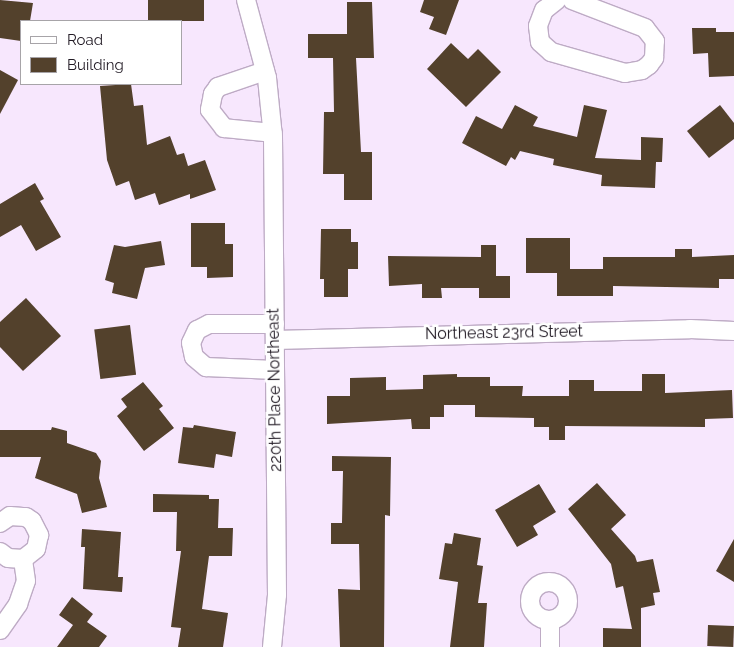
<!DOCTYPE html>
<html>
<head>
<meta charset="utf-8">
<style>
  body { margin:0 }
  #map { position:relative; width:734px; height:647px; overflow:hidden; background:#f7e7fd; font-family:Raleway,sans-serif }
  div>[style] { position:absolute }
  .building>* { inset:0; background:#53412c; transform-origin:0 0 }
  .roads { filter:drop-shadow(1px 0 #beabc5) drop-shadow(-1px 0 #beabc5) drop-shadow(0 1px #beabc5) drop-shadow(0 -1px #beabc5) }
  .minor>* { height:18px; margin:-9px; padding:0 9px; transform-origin:9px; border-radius:9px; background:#fff }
  .minor>.ring { margin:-9px; padding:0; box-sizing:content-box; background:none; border:18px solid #fff; border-radius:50% }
  span { translate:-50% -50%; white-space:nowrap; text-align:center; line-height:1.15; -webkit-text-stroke:5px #fff; paint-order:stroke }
  .street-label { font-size:16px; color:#221b25 }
  .legend { position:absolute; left:20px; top:20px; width:162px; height:65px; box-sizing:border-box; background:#fff; border:1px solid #a7a4a8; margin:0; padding:6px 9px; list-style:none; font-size:15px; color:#221b25 }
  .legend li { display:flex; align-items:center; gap:10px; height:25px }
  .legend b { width:25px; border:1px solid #a7a4a8 }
</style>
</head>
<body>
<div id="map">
  <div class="building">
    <div style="clip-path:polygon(0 0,33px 3px,30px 21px,21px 21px,21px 41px,0 38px)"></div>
    <div style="left:148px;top:0;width:56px;height:21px"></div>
    <div style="clip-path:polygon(424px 0,459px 0,446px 35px,429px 29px,434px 17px,420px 12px)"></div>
    <div style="clip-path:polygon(347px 2px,372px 2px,374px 58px,356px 58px,361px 152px,372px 152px,372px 200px,344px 200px,344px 174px,323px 174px,324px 112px,334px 112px,333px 58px,308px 58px,308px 34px,347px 34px)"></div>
    <div style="clip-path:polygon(692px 28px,716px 28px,716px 32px,734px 32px,734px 76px,709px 77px,708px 53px,693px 54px)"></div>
    <div style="clip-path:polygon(451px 43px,468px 59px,478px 49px,501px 72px,466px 107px,427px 69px)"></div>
    <div style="clip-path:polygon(0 70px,18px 80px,0 114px)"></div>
    <div style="clip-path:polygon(131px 84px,134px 106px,143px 105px,147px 145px,170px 136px,177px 155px,184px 153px,188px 166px,205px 160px,216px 190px,190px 199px,190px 194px,159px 205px,155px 193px,135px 200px,129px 181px,116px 186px,107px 160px,100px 86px)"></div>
    <div style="clip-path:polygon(515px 105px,538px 117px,533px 126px,577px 137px,584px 105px,607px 110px,595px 158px,641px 160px,641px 137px,663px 138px,662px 162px,656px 162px,655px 188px,601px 186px,602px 175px,553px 165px,554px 159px,520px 151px,515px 160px,511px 157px,506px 166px,462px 143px,476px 116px,502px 129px)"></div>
    <div style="clip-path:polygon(720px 105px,734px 123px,734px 139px,709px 158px,687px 131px)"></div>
    <div style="clip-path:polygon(35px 183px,44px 199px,40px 201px,61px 237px,36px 251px,21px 225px,0 237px,0 204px)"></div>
    <div style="clip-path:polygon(191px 223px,225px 223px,225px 244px,233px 244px,233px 277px,207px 278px,207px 267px,191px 267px)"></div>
    <div style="clip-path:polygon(321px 229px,351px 229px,351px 242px,358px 242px,358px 269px,348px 269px,348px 297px,324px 297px,324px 279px,320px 279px)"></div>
    <div style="clip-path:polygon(526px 238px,570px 238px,570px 269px,603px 269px,603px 257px,675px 257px,675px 249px,692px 249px,692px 257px,734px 255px,734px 279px,719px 279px,719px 288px,613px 286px,613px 296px,557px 296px,557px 273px,526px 273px)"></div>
    <div style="clip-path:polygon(161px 241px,165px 265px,145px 268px,137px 299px,112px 293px,114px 283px,105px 280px,114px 245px,125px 247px)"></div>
    <div style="clip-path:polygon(481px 245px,496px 245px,496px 276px,510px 276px,510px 298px,479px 298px,479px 288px,441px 288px,442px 298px,422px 298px,422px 284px,389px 286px,388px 256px,481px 257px)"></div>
    <div style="clip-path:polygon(26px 298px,61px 336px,23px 371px,0 347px,0 322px)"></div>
    <div style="left:130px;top:325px;width:50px;height:36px;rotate:83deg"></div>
    <div style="clip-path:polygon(457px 374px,457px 377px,490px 377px,490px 386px,523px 386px,522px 396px,569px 396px,569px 380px,594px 380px,594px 391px,642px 391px,642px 374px,665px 374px,665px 393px,732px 390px,733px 418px,705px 419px,705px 427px,565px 426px,565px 440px,549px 440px,549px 427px,534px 427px,534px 418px,475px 417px,475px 405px,444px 405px,444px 417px,430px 417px,430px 429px,412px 429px,411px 419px,327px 424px,327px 396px,350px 396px,350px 378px,386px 377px,386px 390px,423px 389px,423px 375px)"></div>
    <div style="clip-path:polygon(143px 382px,163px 406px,159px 409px,174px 428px,144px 451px,117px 416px,127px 407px,121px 399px)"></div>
    <div style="clip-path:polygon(194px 425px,236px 432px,232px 457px,216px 454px,214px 468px,178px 463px,183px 427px,193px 428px)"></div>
    <div style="clip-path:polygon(52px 427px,67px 431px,67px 443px,96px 453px,101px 461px,99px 478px,107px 507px,82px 513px,77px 494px,35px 478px,41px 457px,0 457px,0 430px,51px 430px)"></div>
    <div style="clip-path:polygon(332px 456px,391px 457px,390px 516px,385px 515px,384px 647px,340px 647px,338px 589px,360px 590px,359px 544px,331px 544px,331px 523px,342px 523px,343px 471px,332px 471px)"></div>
    <div style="clip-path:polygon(597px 483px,626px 515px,611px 529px,635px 556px,637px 562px,653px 559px,660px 592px,653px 593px,655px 605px,641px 608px,641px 647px,603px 647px,603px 628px,632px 629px,623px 586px,616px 588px,611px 564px,568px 509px)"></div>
    <div style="clip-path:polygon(539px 484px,556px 512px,533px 526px,538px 535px,517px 547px,495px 510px)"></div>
    <div style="clip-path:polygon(153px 494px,209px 495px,209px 499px,219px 499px,218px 528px,233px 528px,232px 556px,209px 556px,202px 609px,228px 613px,223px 647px,178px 647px,181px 628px,171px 627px,181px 551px,176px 551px,177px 512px,153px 512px)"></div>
    <div style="clip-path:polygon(82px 529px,121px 532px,118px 577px,123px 577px,122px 592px,83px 589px,85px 547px,81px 547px)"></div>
    <div style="clip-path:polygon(454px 533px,481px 538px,477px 565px,483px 566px,478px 603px,487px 603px,484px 647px,450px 647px,458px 582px,439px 579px,445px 543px,452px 544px)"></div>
    <div style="clip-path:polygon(734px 539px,734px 582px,716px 571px)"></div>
    <div style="clip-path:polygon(72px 597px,93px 614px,87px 622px,107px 636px,99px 647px,57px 647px,73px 625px,59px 615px)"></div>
    <div style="left:708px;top:625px;width:26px;height:21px;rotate:2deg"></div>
  </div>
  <div class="roads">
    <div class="minor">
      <div style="left:246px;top:0;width:81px;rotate:74.9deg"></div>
      <div style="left:267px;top:78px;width:59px;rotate:84.2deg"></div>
      <div style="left:273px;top:137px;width:458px;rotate:89.5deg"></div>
      <div style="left:277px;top:595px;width:52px;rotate:95.5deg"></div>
      <div style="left:557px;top:0;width:16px;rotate:142deg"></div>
      <div style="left:544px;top:10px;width:17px;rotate:111deg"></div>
      <div style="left:538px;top:26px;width:16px;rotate:83deg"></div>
      <div style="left:540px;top:42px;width:15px;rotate:42deg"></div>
      <div style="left:551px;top:52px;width:77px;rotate:15.8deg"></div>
      <div style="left:625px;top:73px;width:17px;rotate:-10deg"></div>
      <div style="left:642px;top:70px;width:9px;rotate:-36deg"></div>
      <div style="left:649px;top:65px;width:9px;rotate:-54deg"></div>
      <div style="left:654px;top:58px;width:17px;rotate:-87deg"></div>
      <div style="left:655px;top:41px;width:16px;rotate:-128deg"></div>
      <div style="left:645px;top:28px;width:78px;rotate:-159deg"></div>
      <div style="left:265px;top:71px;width:50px;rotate:161.2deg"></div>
      <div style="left:218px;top:87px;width:9px;rotate:126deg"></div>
      <div style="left:213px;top:94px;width:16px;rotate:101deg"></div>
      <div style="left:210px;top:110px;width:23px;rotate:52deg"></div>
      <div style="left:224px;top:128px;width:49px;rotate:5.8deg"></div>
      <div style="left:275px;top:324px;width:66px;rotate:180deg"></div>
      <div style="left:209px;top:324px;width:13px;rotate:153deg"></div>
      <div style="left:197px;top:330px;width:14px;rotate:115deg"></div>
      <div style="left:191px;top:343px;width:14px;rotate:78deg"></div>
      <div style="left:194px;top:357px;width:16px;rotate:40deg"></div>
      <div style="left:206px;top:367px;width:69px;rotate:2.5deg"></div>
      <div style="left:275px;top:340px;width:415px;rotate:-1.5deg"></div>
      <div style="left:690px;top:329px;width:44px;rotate:2.6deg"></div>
      <div style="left:0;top:523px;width:12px;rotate:-35deg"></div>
      <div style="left:10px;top:516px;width:16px;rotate:4deg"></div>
      <div style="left:26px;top:517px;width:7px;rotate:34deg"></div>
      <div style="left:32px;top:521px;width:16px;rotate:63deg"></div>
      <div style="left:39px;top:535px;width:14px;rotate:102deg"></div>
      <div style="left:36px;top:549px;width:16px;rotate:142deg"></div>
      <div style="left:23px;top:559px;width:15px;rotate:-176deg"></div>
      <div style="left:8px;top:558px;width:10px;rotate:-143deg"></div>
      <div class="ring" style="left:530px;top:582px;width:20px;height:20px"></div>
      <div style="left:550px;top:620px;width:27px;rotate:90deg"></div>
      <div style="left:0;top:630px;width:32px;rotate:-55deg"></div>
      <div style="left:18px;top:604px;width:24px;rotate:-71deg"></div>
      <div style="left:26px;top:581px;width:22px;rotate:-98deg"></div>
    </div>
  </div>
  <div class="street-label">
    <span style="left:504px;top:333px;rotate:-1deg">Northeast 23rd Street</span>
    <span style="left:275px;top:390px;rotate:-91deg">220th Place Northeast</span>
  </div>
  <ul class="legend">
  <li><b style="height:6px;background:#fff"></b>Road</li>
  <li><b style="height:14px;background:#53412c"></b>Building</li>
  </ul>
</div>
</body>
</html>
